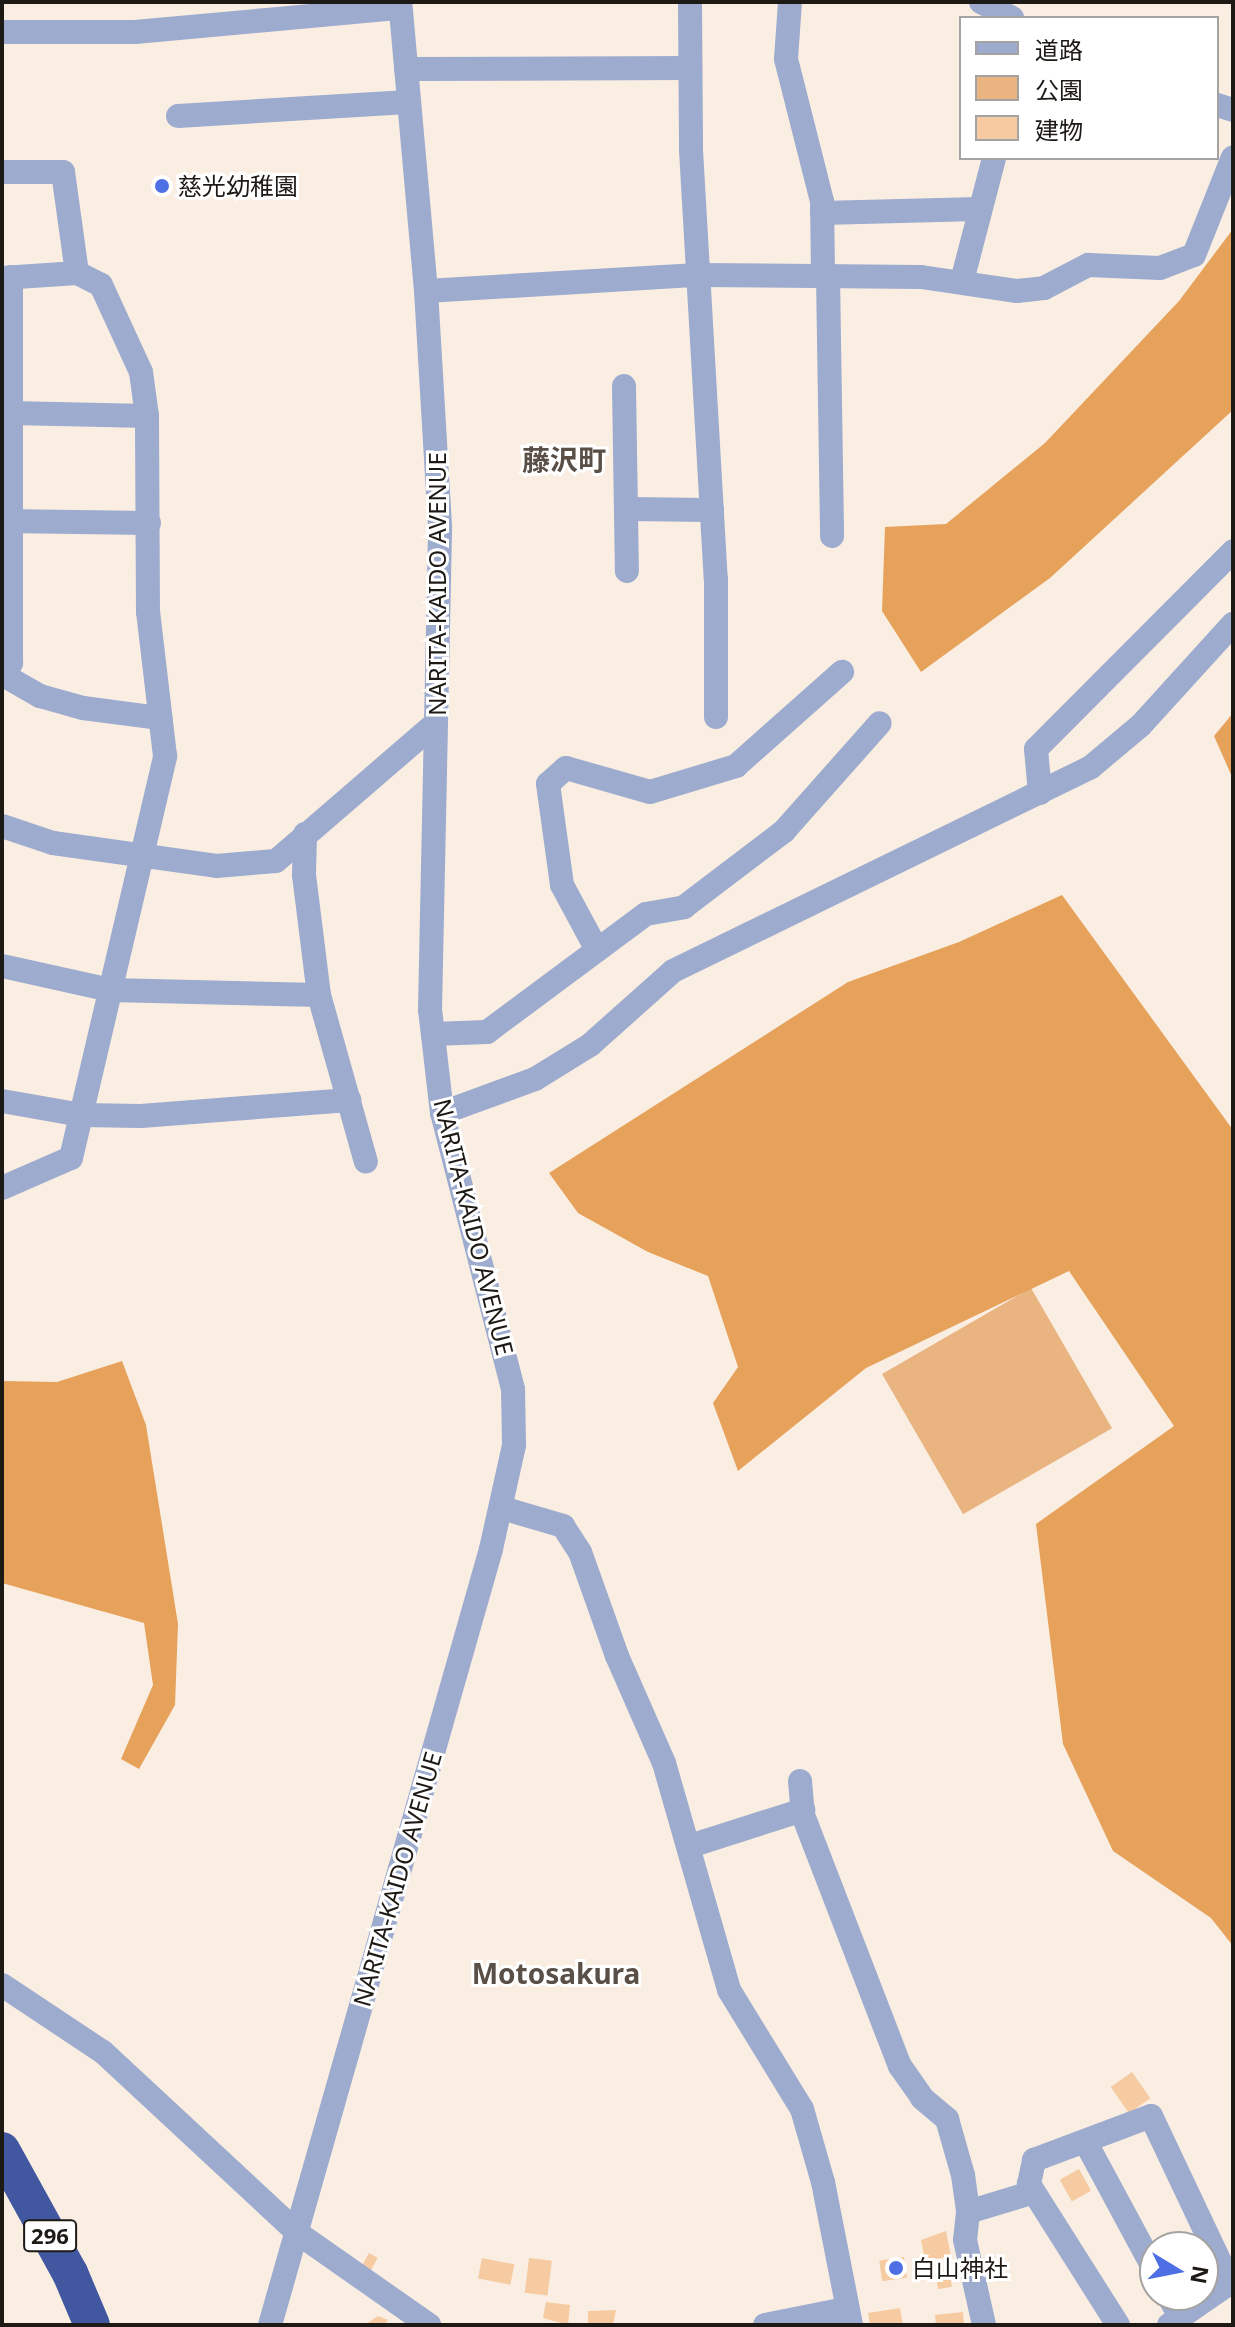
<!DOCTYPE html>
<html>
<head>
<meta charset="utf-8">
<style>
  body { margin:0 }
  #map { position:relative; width:1235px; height:2327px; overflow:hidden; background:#faeee3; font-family:"Noto Sans","Noto Sans JP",sans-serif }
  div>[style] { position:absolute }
  .green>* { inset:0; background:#e9b480; transform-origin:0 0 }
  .forest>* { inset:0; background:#e6a15a }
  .building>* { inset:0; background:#f6cba2; transform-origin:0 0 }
  .minor>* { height:24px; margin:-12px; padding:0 12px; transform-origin:12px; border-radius:12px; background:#9dabce }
  .highway>* { height:36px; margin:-18px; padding:0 18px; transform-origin:18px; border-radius:18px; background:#4158a1 }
  .dots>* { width:22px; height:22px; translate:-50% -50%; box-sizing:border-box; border:4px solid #fff; border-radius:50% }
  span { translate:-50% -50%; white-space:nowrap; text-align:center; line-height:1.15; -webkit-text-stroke:6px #fff; paint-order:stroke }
  .shield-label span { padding:2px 6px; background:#fff; border:2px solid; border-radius:6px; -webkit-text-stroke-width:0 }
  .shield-label { font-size:22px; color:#1d1915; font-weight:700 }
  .poi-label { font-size:24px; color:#1d1915 }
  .left { translate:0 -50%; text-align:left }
  .street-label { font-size:24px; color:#1d1915 }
  .quarter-label { font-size:28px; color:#594f46; font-weight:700 }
  .frame { position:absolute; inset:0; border:4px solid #1d1915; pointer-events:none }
  .legend { position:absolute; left:959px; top:16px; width:260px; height:144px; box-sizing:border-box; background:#fff; border:2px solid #a5a3a1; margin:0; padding:10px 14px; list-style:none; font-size:24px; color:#1d1915 }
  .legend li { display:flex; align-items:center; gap:16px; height:40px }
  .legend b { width:40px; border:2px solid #a5a3a1 }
  .north { position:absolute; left:1139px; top:2231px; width:80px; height:80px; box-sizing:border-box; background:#fff; border:2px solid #a5a3a1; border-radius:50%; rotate:100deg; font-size:22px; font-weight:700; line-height:32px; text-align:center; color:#1d1915 }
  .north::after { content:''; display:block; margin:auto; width:28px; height:36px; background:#4f70e5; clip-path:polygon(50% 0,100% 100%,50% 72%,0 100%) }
</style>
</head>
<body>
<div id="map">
  <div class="green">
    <div style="left:1031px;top:1288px;width:162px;height:172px;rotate:60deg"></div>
  </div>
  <div class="forest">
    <div style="clip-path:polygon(1233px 229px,1233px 410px,1050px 578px,921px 672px,882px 611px,885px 527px,946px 524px,1045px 443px,1179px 301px)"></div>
    <div style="clip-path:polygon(1233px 713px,1233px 779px,1214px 736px)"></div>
    <div style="clip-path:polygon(1062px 895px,1233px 1130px,1233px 1946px,1211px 1918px,1113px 1851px,1063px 1744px,1036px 1524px,1174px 1426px,1069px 1271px,866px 1368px,738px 1471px,713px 1403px,738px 1367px,708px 1276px,648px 1252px,578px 1213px,549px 1173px,848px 982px,959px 942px)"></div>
    <div style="clip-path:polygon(122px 1361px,146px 1425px,178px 1624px,175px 1705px,139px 1769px,121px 1759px,153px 1685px,144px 1623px,2px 1583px,2px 1381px,57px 1382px)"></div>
  </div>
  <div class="building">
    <div style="left:1132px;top:2072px;width:32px;height:26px;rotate:55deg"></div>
    <div style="left:1079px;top:2169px;width:25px;height:22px;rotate:61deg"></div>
    <div style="clip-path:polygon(946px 2231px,951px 2256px,925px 2261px,921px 2240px)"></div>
    <div style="left:369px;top:2253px;width:10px;height:16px;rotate:29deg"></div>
    <div style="left:904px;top:2257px;width:21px;height:25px;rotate:82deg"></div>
    <div style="left:482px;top:2258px;width:33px;height:21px;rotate:11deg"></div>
    <div style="left:529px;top:2258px;width:23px;height:35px;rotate:7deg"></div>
    <div style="left:949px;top:2270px;width:17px;height:14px;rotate:80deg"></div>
    <div style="clip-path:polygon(546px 2302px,570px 2305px,568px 2325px,543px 2318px)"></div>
    <div style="clip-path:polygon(900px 2308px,903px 2325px,870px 2325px,868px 2313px)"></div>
    <div style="clip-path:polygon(616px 2310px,613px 2325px,588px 2325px,588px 2311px)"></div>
    <div style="clip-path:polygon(963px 2312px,964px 2325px,936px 2325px,935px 2315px)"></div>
    <div style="clip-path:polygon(378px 2316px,388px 2320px,385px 2325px,365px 2325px)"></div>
  </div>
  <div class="minor">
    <div style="left:690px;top:2px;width:148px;rotate:89.6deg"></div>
    <div style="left:691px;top:150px;width:430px;rotate:86.7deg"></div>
    <div style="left:716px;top:579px;width:138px;rotate:90deg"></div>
    <div style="left:790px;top:2px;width:57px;rotate:94deg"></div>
    <div style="left:786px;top:59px;width:146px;rotate:75.8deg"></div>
    <div style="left:822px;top:201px;width:75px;rotate:89.2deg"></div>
    <div style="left:981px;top:2px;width:35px;rotate:27deg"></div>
    <div style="left:2px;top:32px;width:133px"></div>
    <div style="left:135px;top:32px;width:266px;rotate:-5.2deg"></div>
    <div style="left:406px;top:69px;width:284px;rotate:-0.2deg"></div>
    <div style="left:1217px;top:105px;width:17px;rotate:17deg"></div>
    <div style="left:178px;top:116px;width:230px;rotate:-3.5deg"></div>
    <div style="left:2px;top:172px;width:61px"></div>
    <div style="left:63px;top:172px;width:102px;rotate:82.1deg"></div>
    <div style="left:77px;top:273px;width:75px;rotate:176.2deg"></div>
    <div style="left:822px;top:213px;width:156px;rotate:-1.5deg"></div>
    <div style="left:828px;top:276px;width:260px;rotate:89.1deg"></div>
    <div style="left:962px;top:281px;width:127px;rotate:-75.4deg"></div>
    <div style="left:426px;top:291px;width:272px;rotate:-3.4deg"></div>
    <div style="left:698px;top:275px;width:223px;rotate:0.5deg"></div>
    <div style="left:921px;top:277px;width:97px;rotate:8.3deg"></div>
    <div style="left:1017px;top:291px;width:27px;rotate:-6deg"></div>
    <div style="left:1044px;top:288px;width:50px;rotate:-27.6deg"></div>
    <div style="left:1088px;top:265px;width:72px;rotate:2.4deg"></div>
    <div style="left:1160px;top:268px;width:36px;rotate:-21deg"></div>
    <div style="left:1194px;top:255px;width:105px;rotate:-68.3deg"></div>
    <div style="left:624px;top:386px;width:185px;rotate:89.1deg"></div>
    <div style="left:11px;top:413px;width:136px;rotate:1.3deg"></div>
    <div style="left:626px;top:509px;width:86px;rotate:0.7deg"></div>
    <div style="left:2px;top:521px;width:147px;rotate:0.8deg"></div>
    <div style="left:3px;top:675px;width:43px;rotate:29.6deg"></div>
    <div style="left:40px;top:696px;width:45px;rotate:15.6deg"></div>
    <div style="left:83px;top:708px;width:78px;rotate:7.4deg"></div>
    <div style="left:2px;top:676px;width:16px;rotate:-55deg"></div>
    <div style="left:11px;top:663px;width:386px;rotate:-90deg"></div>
    <div style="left:1040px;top:793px;width:44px;rotate:-95.2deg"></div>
    <div style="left:1036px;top:749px;width:279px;rotate:-45.1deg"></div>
    <div style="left:2px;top:826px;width:54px;rotate:18.4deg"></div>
    <div style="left:53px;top:843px;width:165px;rotate:8deg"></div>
    <div style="left:216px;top:866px;width:60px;rotate:-4.8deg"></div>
    <div style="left:276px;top:861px;width:211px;rotate:-40.8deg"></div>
    <div style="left:305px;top:834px;width:41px;rotate:91.4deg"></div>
    <div style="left:304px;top:875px;width:121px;rotate:82.9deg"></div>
    <div style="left:319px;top:995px;width:173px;rotate:74.3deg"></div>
    <div style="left:597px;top:950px;width:74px;rotate:-118.3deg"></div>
    <div style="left:562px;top:885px;width:102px;rotate:-97.9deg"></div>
    <div style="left:548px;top:784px;width:24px;rotate:-42deg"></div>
    <div style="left:566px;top:768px;width:87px;rotate:15.9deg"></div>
    <div style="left:650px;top:792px;width:90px;rotate:-16.8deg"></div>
    <div style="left:736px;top:766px;width:142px;rotate:-41.6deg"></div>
    <div style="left:2px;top:966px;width:111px;rotate:12.5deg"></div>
    <div style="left:110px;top:990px;width:209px;rotate:1.4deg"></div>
    <div style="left:433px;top:1034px;width:54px;rotate:-2.1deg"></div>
    <div style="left:487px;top:1032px;width:198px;rotate:-36.6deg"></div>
    <div style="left:646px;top:914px;width:39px;rotate:-10deg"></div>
    <div style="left:684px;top:907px;width:126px;rotate:-37.2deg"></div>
    <div style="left:784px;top:831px;width:144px;rotate:-48.4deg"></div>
    <div style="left:2px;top:1101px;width:80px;rotate:10deg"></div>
    <div style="left:81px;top:1115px;width:60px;rotate:1deg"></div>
    <div style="left:141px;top:1116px;width:209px;rotate:-4.4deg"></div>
    <div style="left:442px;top:1113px;width:99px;rotate:-20.1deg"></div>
    <div style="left:535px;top:1079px;width:65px;rotate:-31.7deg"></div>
    <div style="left:590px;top:1045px;width:111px;rotate:-41.7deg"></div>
    <div style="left:673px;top:971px;width:465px;rotate:-26deg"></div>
    <div style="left:1091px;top:767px;width:65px;rotate:-40deg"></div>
    <div style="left:1141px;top:725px;width:137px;rotate:-47.7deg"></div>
    <div style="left:2px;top:1188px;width:75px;rotate:-23.5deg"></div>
    <div style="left:71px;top:1158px;width:413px;rotate:-76.8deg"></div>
    <div style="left:165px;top:756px;width:145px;rotate:-96.7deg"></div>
    <div style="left:148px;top:612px;width:196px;rotate:-90.3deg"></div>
    <div style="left:147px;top:416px;width:44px;rotate:-97.8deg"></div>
    <div style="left:141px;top:372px;width:96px;rotate:-114.7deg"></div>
    <div style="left:101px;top:285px;width:27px;rotate:-153deg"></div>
    <div style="left:502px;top:1508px;width:64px;rotate:16.4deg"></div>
    <div style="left:563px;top:1526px;width:31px;rotate:57deg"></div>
    <div style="left:580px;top:1552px;width:110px;rotate:70.4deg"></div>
    <div style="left:617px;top:1656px;width:117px;rotate:66.3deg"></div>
    <div style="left:664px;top:1763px;width:236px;rotate:74deg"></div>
    <div style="left:729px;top:1990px;width:140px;rotate:58.5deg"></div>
    <div style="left:802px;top:2109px;width:76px;rotate:74deg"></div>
    <div style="left:823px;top:2182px;width:146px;rotate:78.9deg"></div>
    <div style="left:800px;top:1781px;width:34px;rotate:85deg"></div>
    <div style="left:803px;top:1815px;width:269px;rotate:68.9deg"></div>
    <div style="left:900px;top:2066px;width:39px;rotate:55deg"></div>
    <div style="left:922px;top:2098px;width:33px;rotate:40deg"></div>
    <div style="left:947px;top:2119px;width:58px;rotate:74.1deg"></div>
    <div style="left:963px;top:2175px;width:37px;rotate:82deg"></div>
    <div style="left:968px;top:2212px;width:28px;rotate:96deg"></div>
    <div style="left:965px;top:2240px;width:87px;rotate:77.4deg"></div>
    <div style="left:690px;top:1846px;width:119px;rotate:-17.7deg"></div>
    <div style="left:2px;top:1985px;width:121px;rotate:33.6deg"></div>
    <div style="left:103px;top:2052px;width:267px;rotate:42.9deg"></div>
    <div style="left:299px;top:2234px;width:159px;rotate:35deg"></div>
    <div style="left:1085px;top:2141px;width:148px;rotate:61.7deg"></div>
    <div style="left:968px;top:2212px;width:66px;rotate:-16.8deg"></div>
    <div style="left:1168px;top:2295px;width:25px;rotate:61deg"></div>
    <div style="left:270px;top:2325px;width:807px;rotate:-74.1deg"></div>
    <div style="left:491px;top:1549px;width:107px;rotate:-77.5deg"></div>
    <div style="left:514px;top:1445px;width:56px;rotate:-91deg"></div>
    <div style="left:513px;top:1389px;width:285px;rotate:-104.4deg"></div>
    <div style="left:442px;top:1113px;width:104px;rotate:-96.6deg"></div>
    <div style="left:430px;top:1010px;width:484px;rotate:-88.8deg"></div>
    <div style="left:440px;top:526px;width:235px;rotate:-93.4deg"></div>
    <div style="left:426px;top:291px;width:290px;rotate:-95.1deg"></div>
    <div style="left:765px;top:2325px;width:83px;rotate:-11.2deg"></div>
    <div style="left:1118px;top:2325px;width:167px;rotate:-122.3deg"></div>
    <div style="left:1029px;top:2184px;width:25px;rotate:-78deg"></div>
    <div style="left:1034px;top:2160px;width:125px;rotate:-20.6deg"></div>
    <div style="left:1151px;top:2116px;width:185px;rotate:64.7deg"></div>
    <div style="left:1230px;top:2283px;width:74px;rotate:145.5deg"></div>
  </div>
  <div class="highway">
    <div style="left:2px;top:2150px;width:141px;rotate:61.1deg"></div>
    <div style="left:70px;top:2273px;width:56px;rotate:67.1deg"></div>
  </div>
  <div class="dots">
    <div style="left:162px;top:186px;background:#4f70e5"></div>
    <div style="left:896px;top:2268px;background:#4f70e5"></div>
  </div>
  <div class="shield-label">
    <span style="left:50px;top:2236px">296</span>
  </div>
  <div class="poi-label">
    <span class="left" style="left:178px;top:186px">慈光幼稚園</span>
    <span class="left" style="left:912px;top:2268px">白山神社</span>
  </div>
  <div class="street-label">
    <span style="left:437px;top:584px;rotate:-90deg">NARITA-KAIDO AVENUE</span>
    <span style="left:474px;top:1227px;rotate:76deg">NARITA-KAIDO AVENUE</span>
    <span style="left:397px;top:1879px;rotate:-74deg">NARITA-KAIDO AVENUE</span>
  </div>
  <div class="quarter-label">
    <span style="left:564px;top:459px">藤沢町</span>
    <span style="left:556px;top:1973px">Motosakura</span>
  </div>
  <div class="frame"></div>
  <ul class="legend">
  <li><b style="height:10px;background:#9dabce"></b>道路</li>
  <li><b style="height:22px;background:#e9b480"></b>公園</li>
  <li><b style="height:22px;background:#f6cba2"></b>建物</li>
  </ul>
  <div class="north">N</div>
</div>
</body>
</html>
